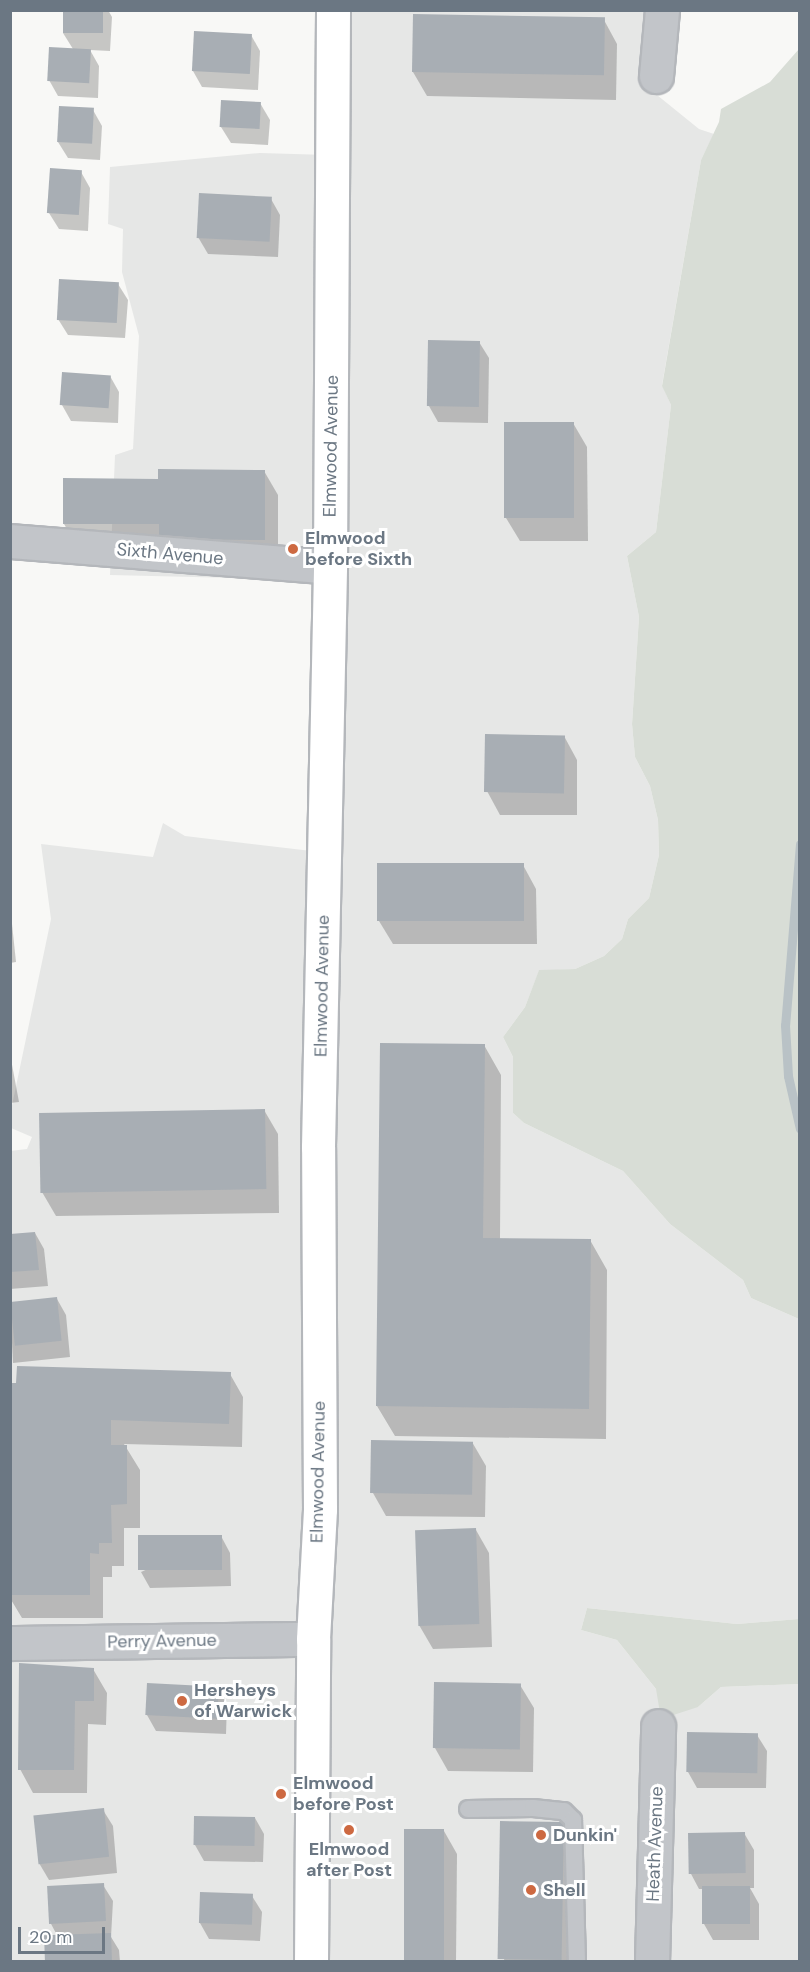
<!DOCTYPE html>
<html>
<head>
<meta charset="utf-8">
<style>
  body { margin:0 }
  #map { position:relative; width:810px; height:1972px; overflow:hidden; background:#f8f8f6; font-family:"DM Sans",sans-serif }
  div>[style] { position:absolute }
  .built>* { inset:0; background:#e6e7e6 }
  .green>* { inset:0; background:#d8ddd6 }
  .shadow>* { inset:0; background:#0003 }
  .stream>* { height:9px; margin:-4.5px; padding:0 4.5px; transform-origin:4.5px; border-radius:4.5px; background:#b9c2c6 }
  .building>* { inset:0; background:#a8aeb4; transform-origin:0 0 }
  .roads { filter:drop-shadow(2px 0 #b4b7bb) drop-shadow(-2px 0 #b4b7bb) drop-shadow(0 2px #b4b7bb) drop-shadow(0 -2px #b4b7bb) }
  .service>* { height:16px; margin:-8px; padding:0 8px; transform-origin:8px; border-radius:8px; background:#c2c5c9 }
  .minor>* { height:33px; margin:-16.5px; padding:0 16.5px; transform-origin:16.5px; border-radius:16.5px; background:#c2c5c9 }
  .primary>* { height:33px; margin:-16.5px; padding:0 16.5px; transform-origin:16.5px; border-radius:16.5px; background:#fff }
  .dots>* { width:16px; height:16px; translate:-50% -50%; box-sizing:border-box; border:3px solid #fff; border-radius:50% }
  span { translate:-50% -50%; white-space:nowrap; text-align:center; line-height:1.15; -webkit-text-stroke:6px #fff; paint-order:stroke }
  .street-label { font-size:18px; color:#6b7783 }
  .poi-label { font-size:18px; color:#6b7783; font-weight:700 }
  .left { translate:0 -50%; text-align:left }
  .frame { position:absolute; inset:0; border:12px solid #6b7783; pointer-events:none }
  .scale { position:absolute; left:18px; top:1927px; width:87px; height:27px; box-sizing:border-box; border:3px solid #6b7783; border-top:0; padding-left:8px; font-size:18px; line-height:21px; white-space:nowrap; color:#6b7783; -webkit-text-stroke:4px #fff; paint-order:stroke }
</style>
</head>
<body>
<div id="map">
  <div class="built">
    <div style="clip-path:polygon(335px 11px,662px 11px,657px 95px,699px 129px,714px 134px,701px 160px,662px 385px,671px 405px,656px 532px,627px 556px,639px 617px,632px 724px,635px 757px,650px 786px,658px 820px,659px 855px,649px 898px,628px 919px,622px 939px,604px 956px,575px 969px,539px 971px,525px 1007px,503px 1037px,513px 1057px,513px 1113px,524px 1123px,623px 1171px,670px 1224px,743px 1280px,751px 1298px,799px 1319px,799px 1619px,737px 1624px,587px 1608px,581px 1630px,617px 1640px,656px 1689px,698px 1707px,721px 1687px,799px 1684px,799px 1961px,11px 1962px,10px 1151px,27px 1149px,32px 1137px,11px 1128px,10px 1115px,51px 919px,41px 844px,153px 857px,163px 823px,185px 836px,320px 852px,325px 580px,110px 575px,115px 455px,133px 449px,139px 336px,122px 272px,123px 229px,108px 224px,110px 167px,260px 153px,328px 155px)"></div>
  </div>
  <div class="green">
    <div style="clip-path:polygon(799px 49px,799px 1319px,751px 1298px,743px 1280px,670px 1224px,623px 1171px,524px 1123px,513px 1113px,513px 1057px,503px 1037px,525px 1007px,539px 970px,575px 969px,604px 956px,622px 939px,628px 919px,649px 898px,659px 855px,658px 820px,650px 786px,635px 757px,632px 724px,639px 617px,627px 556px,656px 532px,671px 405px,662px 386px,701px 160px,719px 122px,721px 109px,770px 82px)"></div>
    <div style="clip-path:polygon(587px 1608px,737px 1624px,799px 1619px,799px 1684px,721px 1687px,698px 1707px,661px 1719px,656px 1689px,617px 1640px,581px 1630px)"></div>
  </div>
  <div class="shadow">
    <div style="clip-path:polygon(65px 10px,108px 10px,112px 17px,110px 51px,90px 50px,99px 66px,98px 98px,58px 96px,49px 80px,73px 49px,63px 33px)"></div>
    <div style="clip-path:polygon(604px 20px,617px 44px,616px 100px,427px 96px,413px 72px)"></div>
    <div style="clip-path:polygon(251px 35px,260px 51px,258px 90px,202px 87px,193px 71px)"></div>
    <div style="clip-path:polygon(260px 103px,270px 120px,268px 145px,231px 143px,221px 127px)"></div>
    <div style="clip-path:polygon(60px 108px,93px 110px,102px 126px,100px 160px,68px 158px,58px 142px)"></div>
    <div style="clip-path:polygon(81px 172px,90px 188px,88px 231px,59px 229px,49px 213px)"></div>
    <div style="clip-path:polygon(271px 199px,280px 215px,278px 257px,208px 254px,198px 237px)"></div>
    <div style="clip-path:polygon(118px 284px,128px 300px,125px 338px,68px 335px,58px 319px)"></div>
    <div style="clip-path:polygon(479px 342px,489px 358px,488px 423px,438px 422px,429px 406px)"></div>
    <div style="clip-path:polygon(110px 376px,119px 392px,118px 423px,71px 421px,62px 405px)"></div>
    <div style="clip-path:polygon(573px 423px,587px 447px,588px 541px,520px 541px,506px 518px)"></div>
    <div style="clip-path:polygon(264px 471px,278px 495px,278px 563px,78px 547px,64px 524px,160px 480px)"></div>
    <div style="clip-path:polygon(564px 736px,577px 760px,577px 815px,500px 815px,487px 791px)"></div>
    <div style="clip-path:polygon(523px 865px,536px 889px,537px 944px,393px 944px,379px 921px)"></div>
    <div style="clip-path:polygon(10px 905px,16px 962px,10px 963px)"></div>
    <div style="clip-path:polygon(484px 1045px,501px 1075px,500px 1240px,590px 1240px,607px 1270px,606px 1439px,395px 1436px,377px 1406px)"></div>
    <div style="clip-path:polygon(10px 1054px,19px 1102px,10px 1103px)"></div>
    <div style="clip-path:polygon(264px 1110px,278px 1134px,279px 1213px,56px 1216px,42px 1192px)"></div>
    <div style="clip-path:polygon(35px 1233px,44px 1249px,48px 1286px,10px 1289px,10px 1236px)"></div>
    <div style="clip-path:polygon(57px 1299px,66px 1315px,70px 1357px,13px 1363px,10px 1303px)"></div>
    <div style="clip-path:polygon(230px 1374px,243px 1397px,242px 1447px,124px 1444px,140px 1470px,140px 1528px,124px 1528px,124px 1566px,112px 1566px,112px 1577px,103px 1577px,103px 1618px,22px 1618px,10px 1598px,10px 1385px)"></div>
    <div style="clip-path:polygon(472px 1442px,486px 1466px,485px 1517px,386px 1516px,373px 1493px)"></div>
    <div style="clip-path:polygon(476px 1530px,489px 1553px,492px 1647px,433px 1649px,419px 1625px)"></div>
    <div style="clip-path:polygon(221px 1536px,230px 1553px,231px 1586px,150px 1588px,141px 1572px)"></div>
    <div style="clip-path:polygon(21px 1665px,93px 1669px,107px 1693px,106px 1725px,88px 1724px,87px 1793px,33px 1793px,20px 1769px)"></div>
    <div style="clip-path:polygon(520px 1685px,534px 1708px,533px 1772px,448px 1771px,435px 1748px)"></div>
    <div style="clip-path:polygon(218px 1688px,227px 1704px,226px 1734px,156px 1731px,147px 1715px)"></div>
    <div style="clip-path:polygon(757px 1735px,767px 1751px,766px 1788px,697px 1788px,688px 1772px)"></div>
    <div style="clip-path:polygon(103px 1810px,113px 1826px,117px 1873px,49px 1880px,39px 1863px)"></div>
    <div style="clip-path:polygon(255px 1818px,264px 1834px,263px 1862px,204px 1861px,195px 1845px)"></div>
    <div style="clip-path:polygon(563px 1823px,576px 1847px,576px 1962px,503px 1962px)"></div>
    <div style="clip-path:polygon(444px 1831px,457px 1854px,456px 1962px,404px 1962px)"></div>
    <div style="clip-path:polygon(744px 1833px,754px 1850px,754px 1888px,750px 1888px,759px 1904px,759px 1940px,713px 1940px,704px 1924px,704px 1889px,699px 1889px,690px 1872px)"></div>
    <div style="clip-path:polygon(103px 1885px,113px 1901px,111px 1937px,119px 1950px,120px 1962px,46px 1962px,58px 1937px,50px 1922px)"></div>
    <div style="clip-path:polygon(252px 1896px,262px 1912px,260px 1941px,209px 1939px,200px 1923px)"></div>
  </div>
  <div class="stream">
    <div style="left:800px;top:844px;width:182px;rotate:94.7deg"></div>
    <div style="left:785px;top:1025px;width:51px;rotate:86.6deg"></div>
    <div style="left:788px;top:1076px;width:54px;rotate:77.2deg"></div>
  </div>
  <div class="building">
    <div style="left:63px;top:10px;width:40px;height:23px"></div>
    <div style="left:413px;top:14px;width:192px;height:58px;rotate:1deg"></div>
    <div style="left:194px;top:31px;width:58px;height:40px;rotate:3deg"></div>
    <div style="left:49px;top:47px;width:42px;height:34px;rotate:3deg"></div>
    <div style="left:221px;top:100px;width:40px;height:27px;rotate:3deg"></div>
    <div style="left:59px;top:106px;width:35px;height:36px;rotate:3deg"></div>
    <div style="left:50px;top:168px;width:32px;height:45px;rotate:4deg"></div>
    <div style="left:199px;top:193px;width:73px;height:45px;rotate:3deg"></div>
    <div style="left:59px;top:279px;width:60px;height:41px;rotate:3deg"></div>
    <div style="left:428px;top:340px;width:52px;height:66px;rotate:1deg"></div>
    <div style="left:62px;top:372px;width:49px;height:33px;rotate:4deg"></div>
    <div style="left:504px;top:422px;width:70px;height:96px"></div>
    <div style="clip-path:polygon(158px 469px,265px 470px,265px 540px,159px 539px,159px 524px,63px 524px,63px 478px,158px 479px)"></div>
    <div style="left:485px;top:734px;width:80px;height:58px;rotate:1deg"></div>
    <div style="left:524px;top:863px;width:58px;height:147px;rotate:90deg"></div>
    <div style="clip-path:polygon(380px 1043px,485px 1044px,483px 1238px,591px 1239px,589px 1409px,376px 1406px)"></div>
    <div style="left:265px;top:1109px;width:80px;height:226px;rotate:89deg"></div>
    <div style="clip-path:polygon(35px 1232px,39px 1270px,10px 1272px,10px 1234px)"></div>
    <div style="left:57px;top:1297px;width:44px;height:47px;rotate:84deg"></div>
    <div style="clip-path:polygon(17px 1366px,231px 1372px,229px 1424px,111px 1420px,111px 1445px,127px 1445px,127px 1504px,111px 1505px,112px 1543px,99px 1543px,99px 1554px,90px 1553px,90px 1595px,10px 1595px,10px 1383px,16px 1383px)"></div>
    <div style="left:371px;top:1440px;width:102px;height:53px;rotate:1deg"></div>
    <div style="left:476px;top:1528px;width:96px;height:61px;rotate:88deg"></div>
    <div style="left:222px;top:1535px;width:35px;height:84px;rotate:90deg"></div>
    <div style="clip-path:polygon(19px 1663px,94px 1668px,94px 1701px,75px 1701px,74px 1770px,18px 1770px)"></div>
    <div style="left:434px;top:1682px;width:87px;height:66px;rotate:1deg"></div>
    <div style="left:147px;top:1683px;width:72px;height:32px;rotate:3deg"></div>
    <div style="left:687px;top:1732px;width:71px;height:40px;rotate:1deg"></div>
    <div style="left:104px;top:1808px;width:49px;height:71px;rotate:84deg"></div>
    <div style="left:194px;top:1816px;width:61px;height:29px;rotate:1deg"></div>
    <div style="left:500px;top:1821px;width:64px;height:138px;rotate:1deg"></div>
    <div style="left:404px;top:1829px;width:40px;height:133px"></div>
    <div style="left:745px;top:1832px;width:41px;height:57px;rotate:89deg"></div>
    <div style="left:104px;top:1883px;width:38px;height:57px;rotate:87deg"></div>
    <div style="left:702px;top:1886px;width:48px;height:38px"></div>
    <div style="left:200px;top:1892px;width:53px;height:31px;rotate:2deg"></div>
    <div style="left:111px;top:1933px;width:29px;height:67px;rotate:88deg"></div>
  </div>
  <div class="roads">
    <div class="service">
      <div style="left:468px;top:1809px;width:65px;rotate:-0.9deg"></div>
      <div style="left:533px;top:1808px;width:31px;rotate:6deg"></div>
      <div style="left:564px;top:1811px;width:13px;rotate:45deg"></div>
      <div style="left:573px;top:1820px;width:142px;rotate:88.4deg"></div>
    </div>
    <div class="minor">
      <div style="left:656px;top:76px;width:66px;rotate:-84.8deg"></div>
      <div style="left:10px;top:541px;width:321px;rotate:4.6deg"></div>
      <div style="left:10px;top:1643px;width:303px;rotate:-0.8deg"></div>
      <div style="left:652px;top:1962px;width:236px;rotate:-88.5deg"></div>
    </div>
    <div class="primary">
      <div style="left:311px;top:1962px;width:323px;rotate:-89.6deg"></div>
      <div style="left:313px;top:1639px;width:130px;rotate:-86.9deg"></div>
      <div style="left:320px;top:1509px;width:362px;rotate:-90.3deg"></div>
      <div style="left:318px;top:1147px;width:580px;rotate:-88.81deg"></div>
      <div style="left:330px;top:567px;width:557px;rotate:-89.69deg"></div>
    </div>
  </div>
  <div class="dots">
    <div style="left:293px;top:549px;background:#cd6941"></div>
    <div style="left:182px;top:1701px;background:#cd6941"></div>
    <div style="left:281px;top:1794px;background:#cd6941"></div>
    <div style="left:349px;top:1830px;background:#cd6941"></div>
    <div style="left:541px;top:1835px;background:#cd6941"></div>
    <div style="left:531px;top:1890px;background:#cd6941"></div>
  </div>
  <div class="street-label">
    <span style="left:331px;top:446px;rotate:-89deg">Elmwood Avenue</span>
    <span style="left:170px;top:554px;rotate:5deg">Sixth Avenue</span>
    <span style="left:322px;top:986px;rotate:-89deg">Elmwood Avenue</span>
    <span style="left:318px;top:1472px;rotate:-89deg">Elmwood Avenue</span>
    <span style="left:162px;top:1641px;rotate:-1deg">Perry Avenue</span>
    <span style="left:655px;top:1844px;rotate:-88deg">Heath Avenue</span>
  </div>
  <div class="poi-label">
    <span class="left" style="left:305px;top:549px">Elmwood<br>before Sixth</span>
    <span class="left" style="left:194px;top:1701px">Hersheys<br>of Warwick</span>
    <span class="left" style="left:293px;top:1794px">Elmwood<br>before Post</span>
    <span class="left" style="left:553px;top:1835px">Dunkin'</span>
    <span style="left:349px;top:1860px">Elmwood<br>after Post</span>
    <span class="left" style="left:543px;top:1890px">Shell</span>
  </div>
  <div class="frame"></div>
  <div class="scale">20 m</div>
</div>
</body>
</html>
